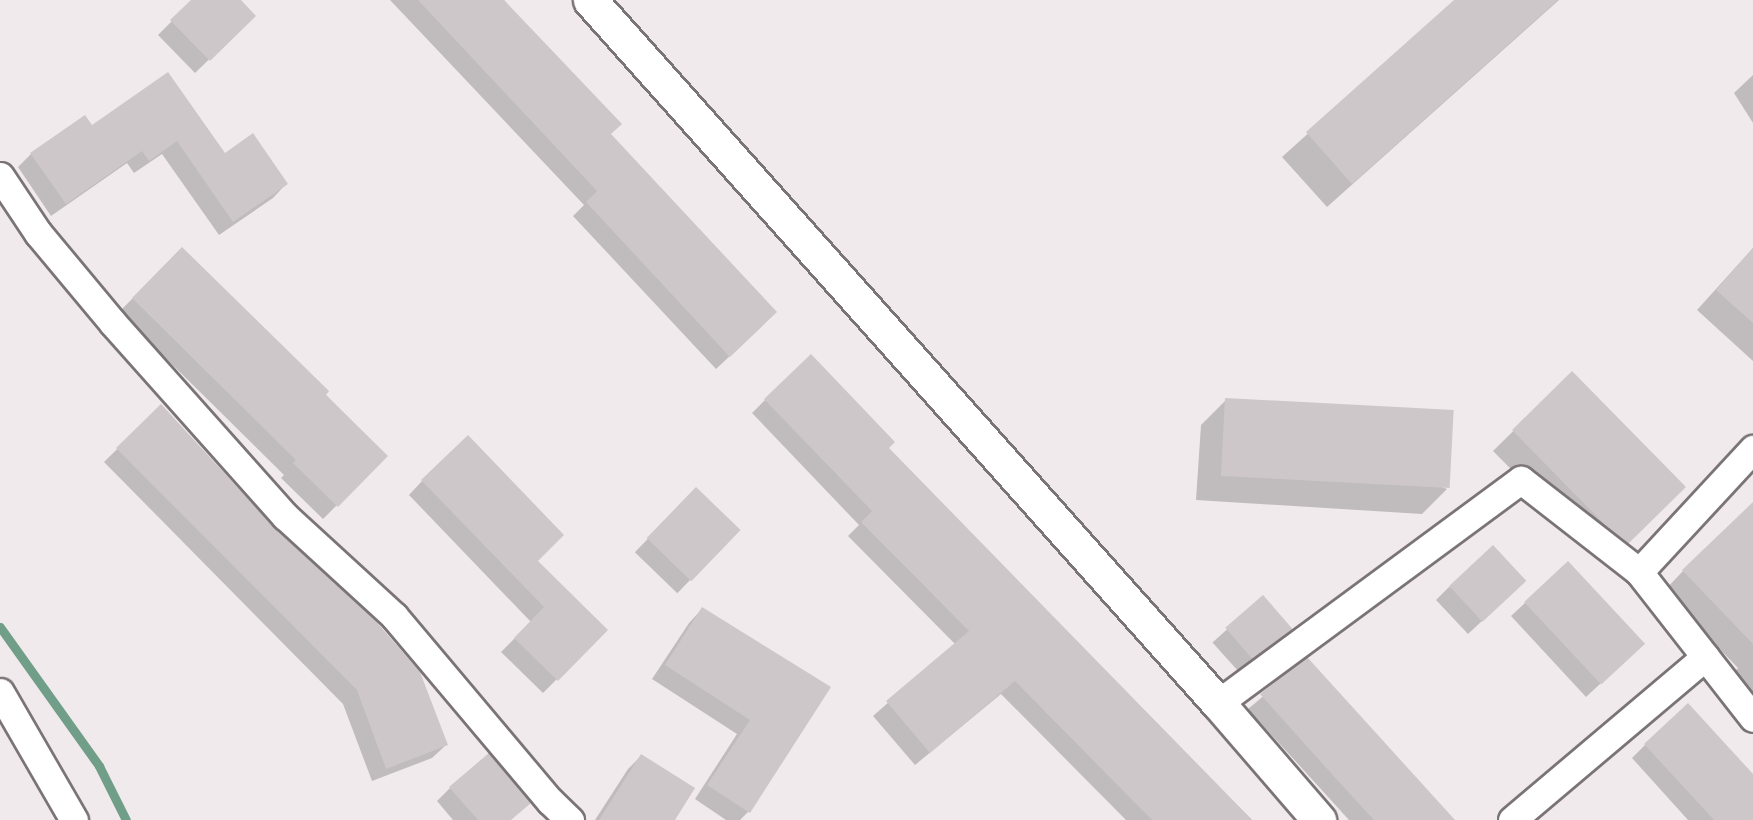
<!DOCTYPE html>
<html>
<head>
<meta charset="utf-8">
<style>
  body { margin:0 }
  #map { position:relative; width:1753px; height:820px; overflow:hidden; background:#f1eaec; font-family:Commissioner,sans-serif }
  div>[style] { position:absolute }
  .shadow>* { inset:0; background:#0003; transform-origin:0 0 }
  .stream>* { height:9px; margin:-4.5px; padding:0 4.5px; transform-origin:4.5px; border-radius:4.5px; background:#709e89 }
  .building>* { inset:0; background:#cec7c9; transform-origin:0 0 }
  .roads { filter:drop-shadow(2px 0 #7b7476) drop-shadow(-2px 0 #7b7476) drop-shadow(0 2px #7b7476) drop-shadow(0 -2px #7b7476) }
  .minor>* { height:27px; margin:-13.5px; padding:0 13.5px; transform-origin:13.5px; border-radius:13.5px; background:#fff }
  .secondary>* { height:33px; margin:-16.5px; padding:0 16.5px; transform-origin:16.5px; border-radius:16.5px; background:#fff }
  span { translate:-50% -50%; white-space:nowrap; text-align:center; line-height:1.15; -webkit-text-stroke:4.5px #f1eaec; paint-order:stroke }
</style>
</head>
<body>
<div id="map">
  <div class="shadow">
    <div style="clip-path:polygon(193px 0,239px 0,254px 16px,195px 73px,158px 35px)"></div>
    <div style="clip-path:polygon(390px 0,504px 0,762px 326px,716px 369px,573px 216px,584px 205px)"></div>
    <div style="clip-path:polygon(1456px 0,1559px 0,1327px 207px,1282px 157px)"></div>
    <div style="clip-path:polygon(167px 74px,224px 155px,286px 184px,273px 198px,219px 235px,162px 154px,134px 173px,127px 163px,51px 216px,18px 167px,31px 154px,91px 127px)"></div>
    <div style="clip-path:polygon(1753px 75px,1753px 123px,1734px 93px)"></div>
    <div style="clip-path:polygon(1753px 248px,1753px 361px,1697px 310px)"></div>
    <div style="clip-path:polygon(182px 249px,386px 456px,323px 519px,281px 478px,284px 475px,119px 312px)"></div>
    <div style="clip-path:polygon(1572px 373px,1684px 487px,1608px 562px,1587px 546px,1493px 451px)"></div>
    <div style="clip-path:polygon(765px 400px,887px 448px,1252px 820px,1126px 820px,1001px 694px,915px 765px,873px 716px,955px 644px,848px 536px,859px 525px,752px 413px)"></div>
    <div style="clip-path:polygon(1226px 400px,1447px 489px,1422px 514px,1196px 500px,1201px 425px)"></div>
    <div style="clip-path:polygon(161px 406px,272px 528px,446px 745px,432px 758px,372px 781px,343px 704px,104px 462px)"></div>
    <div style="clip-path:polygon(422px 481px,536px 561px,606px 630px,543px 693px,501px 652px,531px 622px,409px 495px)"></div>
    <div style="left:696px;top:489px;width:59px;height:88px;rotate:44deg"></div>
    <div style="clip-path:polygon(1753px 515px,1753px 727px,1717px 690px,1738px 668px,1664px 591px,1683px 571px)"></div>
    <div style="clip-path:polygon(1568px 563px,1629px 657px,1586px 697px,1511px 616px)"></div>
    <div style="clip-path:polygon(1449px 587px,1510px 595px,1468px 634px,1436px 600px)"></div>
    <div style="left:1263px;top:597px;width:42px;height:68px;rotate:48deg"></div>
    <div style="clip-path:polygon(702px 609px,829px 688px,748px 812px,740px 820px,726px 820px,695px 799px,737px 734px,652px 679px,689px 623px)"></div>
    <div style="clip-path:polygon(1307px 659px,1453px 820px,1349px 820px,1248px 709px)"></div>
    <div style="clip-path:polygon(1645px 745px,1753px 776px,1753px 820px,1688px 820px,1632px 758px)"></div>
    <div style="clip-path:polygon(641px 756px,673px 820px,595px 820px,628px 769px)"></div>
    <div style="clip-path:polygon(450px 788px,511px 820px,453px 820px,437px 801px)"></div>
  </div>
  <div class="stream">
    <div style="left:0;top:627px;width:171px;rotate:54.5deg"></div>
    <div style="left:99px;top:766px;width:60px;rotate:63.4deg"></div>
  </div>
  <div class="building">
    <div style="clip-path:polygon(191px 0,241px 0,256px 16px,210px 61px,170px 20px)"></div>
    <div style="clip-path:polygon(418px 0,504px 0,622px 124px,611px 134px,777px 312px,730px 357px,586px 202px,597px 191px)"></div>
    <div style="clip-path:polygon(1454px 0,1558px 0,1352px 184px,1306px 132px)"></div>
    <div style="clip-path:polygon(168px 72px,225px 153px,253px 133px,288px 184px,233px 222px,177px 141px,149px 161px,142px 151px,66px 204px,30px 153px,85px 115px,92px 125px)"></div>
    <div style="clip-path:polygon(182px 247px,329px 391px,326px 395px,388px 456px,338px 507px,293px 463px,296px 460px,132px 298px)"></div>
    <div style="clip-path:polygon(1753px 248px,1753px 323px,1716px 290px)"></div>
    <div style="clip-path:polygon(811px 354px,895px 442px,889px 448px,1252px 820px,1152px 820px,1015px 681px,930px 753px,886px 701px,969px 631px,861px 522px,872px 511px,764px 399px)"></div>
    <div style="clip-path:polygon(1572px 371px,1686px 487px,1628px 544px,1607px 527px,1512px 430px)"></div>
    <div style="left:1225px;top:398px;width:229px;height:78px;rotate:3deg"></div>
    <div style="clip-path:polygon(161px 404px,273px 526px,374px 619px,420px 672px,448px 745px,386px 769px,357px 690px,116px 448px)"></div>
    <div style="clip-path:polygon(468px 435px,564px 535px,538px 561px,608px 630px,558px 681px,514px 638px,544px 607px,421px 480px)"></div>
    <div style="left:696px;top:487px;width:62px;height:71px;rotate:44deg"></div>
    <div style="clip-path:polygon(1753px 502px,1753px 644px,1682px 570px)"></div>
    <div style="left:1493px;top:545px;width:49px;height:60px;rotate:47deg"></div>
    <div style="left:1568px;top:561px;width:113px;height:60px;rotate:47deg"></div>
    <div style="left:1263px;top:595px;width:45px;height:50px;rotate:49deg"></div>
    <div style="clip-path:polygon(702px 607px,831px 687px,750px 813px,707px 785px,750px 720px,665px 665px)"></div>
    <div style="clip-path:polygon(1307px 657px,1337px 690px,1455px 820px,1374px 820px,1339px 782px,1260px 694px)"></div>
    <div style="clip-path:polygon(1688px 703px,1753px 774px,1753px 820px,1714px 820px,1644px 744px)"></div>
    <div style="clip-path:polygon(489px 753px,531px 803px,511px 820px,478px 820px,449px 787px)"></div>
    <div style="clip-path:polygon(641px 754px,695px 788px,675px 820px,599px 820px)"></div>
  </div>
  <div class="roads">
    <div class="minor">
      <div style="left:0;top:176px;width:69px;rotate:56.3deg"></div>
      <div style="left:38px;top:233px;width:117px;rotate:50.2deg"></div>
      <div style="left:113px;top:323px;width:259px;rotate:48.3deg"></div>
      <div style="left:285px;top:516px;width:148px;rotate:42.5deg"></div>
      <div style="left:394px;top:616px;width:242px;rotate:49.9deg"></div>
      <div style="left:550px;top:801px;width:28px;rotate:44deg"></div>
      <div style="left:1639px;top:572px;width:168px;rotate:-47.2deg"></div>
      <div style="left:0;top:692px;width:148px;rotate:60deg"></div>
      <div style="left:1218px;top:703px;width:376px;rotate:-36.4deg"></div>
      <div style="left:1521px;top:480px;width:150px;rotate:37.9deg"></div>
      <div style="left:1639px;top:572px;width:185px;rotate:52deg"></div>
      <div style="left:1512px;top:820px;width:253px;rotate:-40.2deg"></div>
    </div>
    <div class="secondary">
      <div style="left:590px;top:0;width:943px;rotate:48.23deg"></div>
      <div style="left:1218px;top:703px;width:155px;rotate:49.2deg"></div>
    </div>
  </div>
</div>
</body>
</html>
